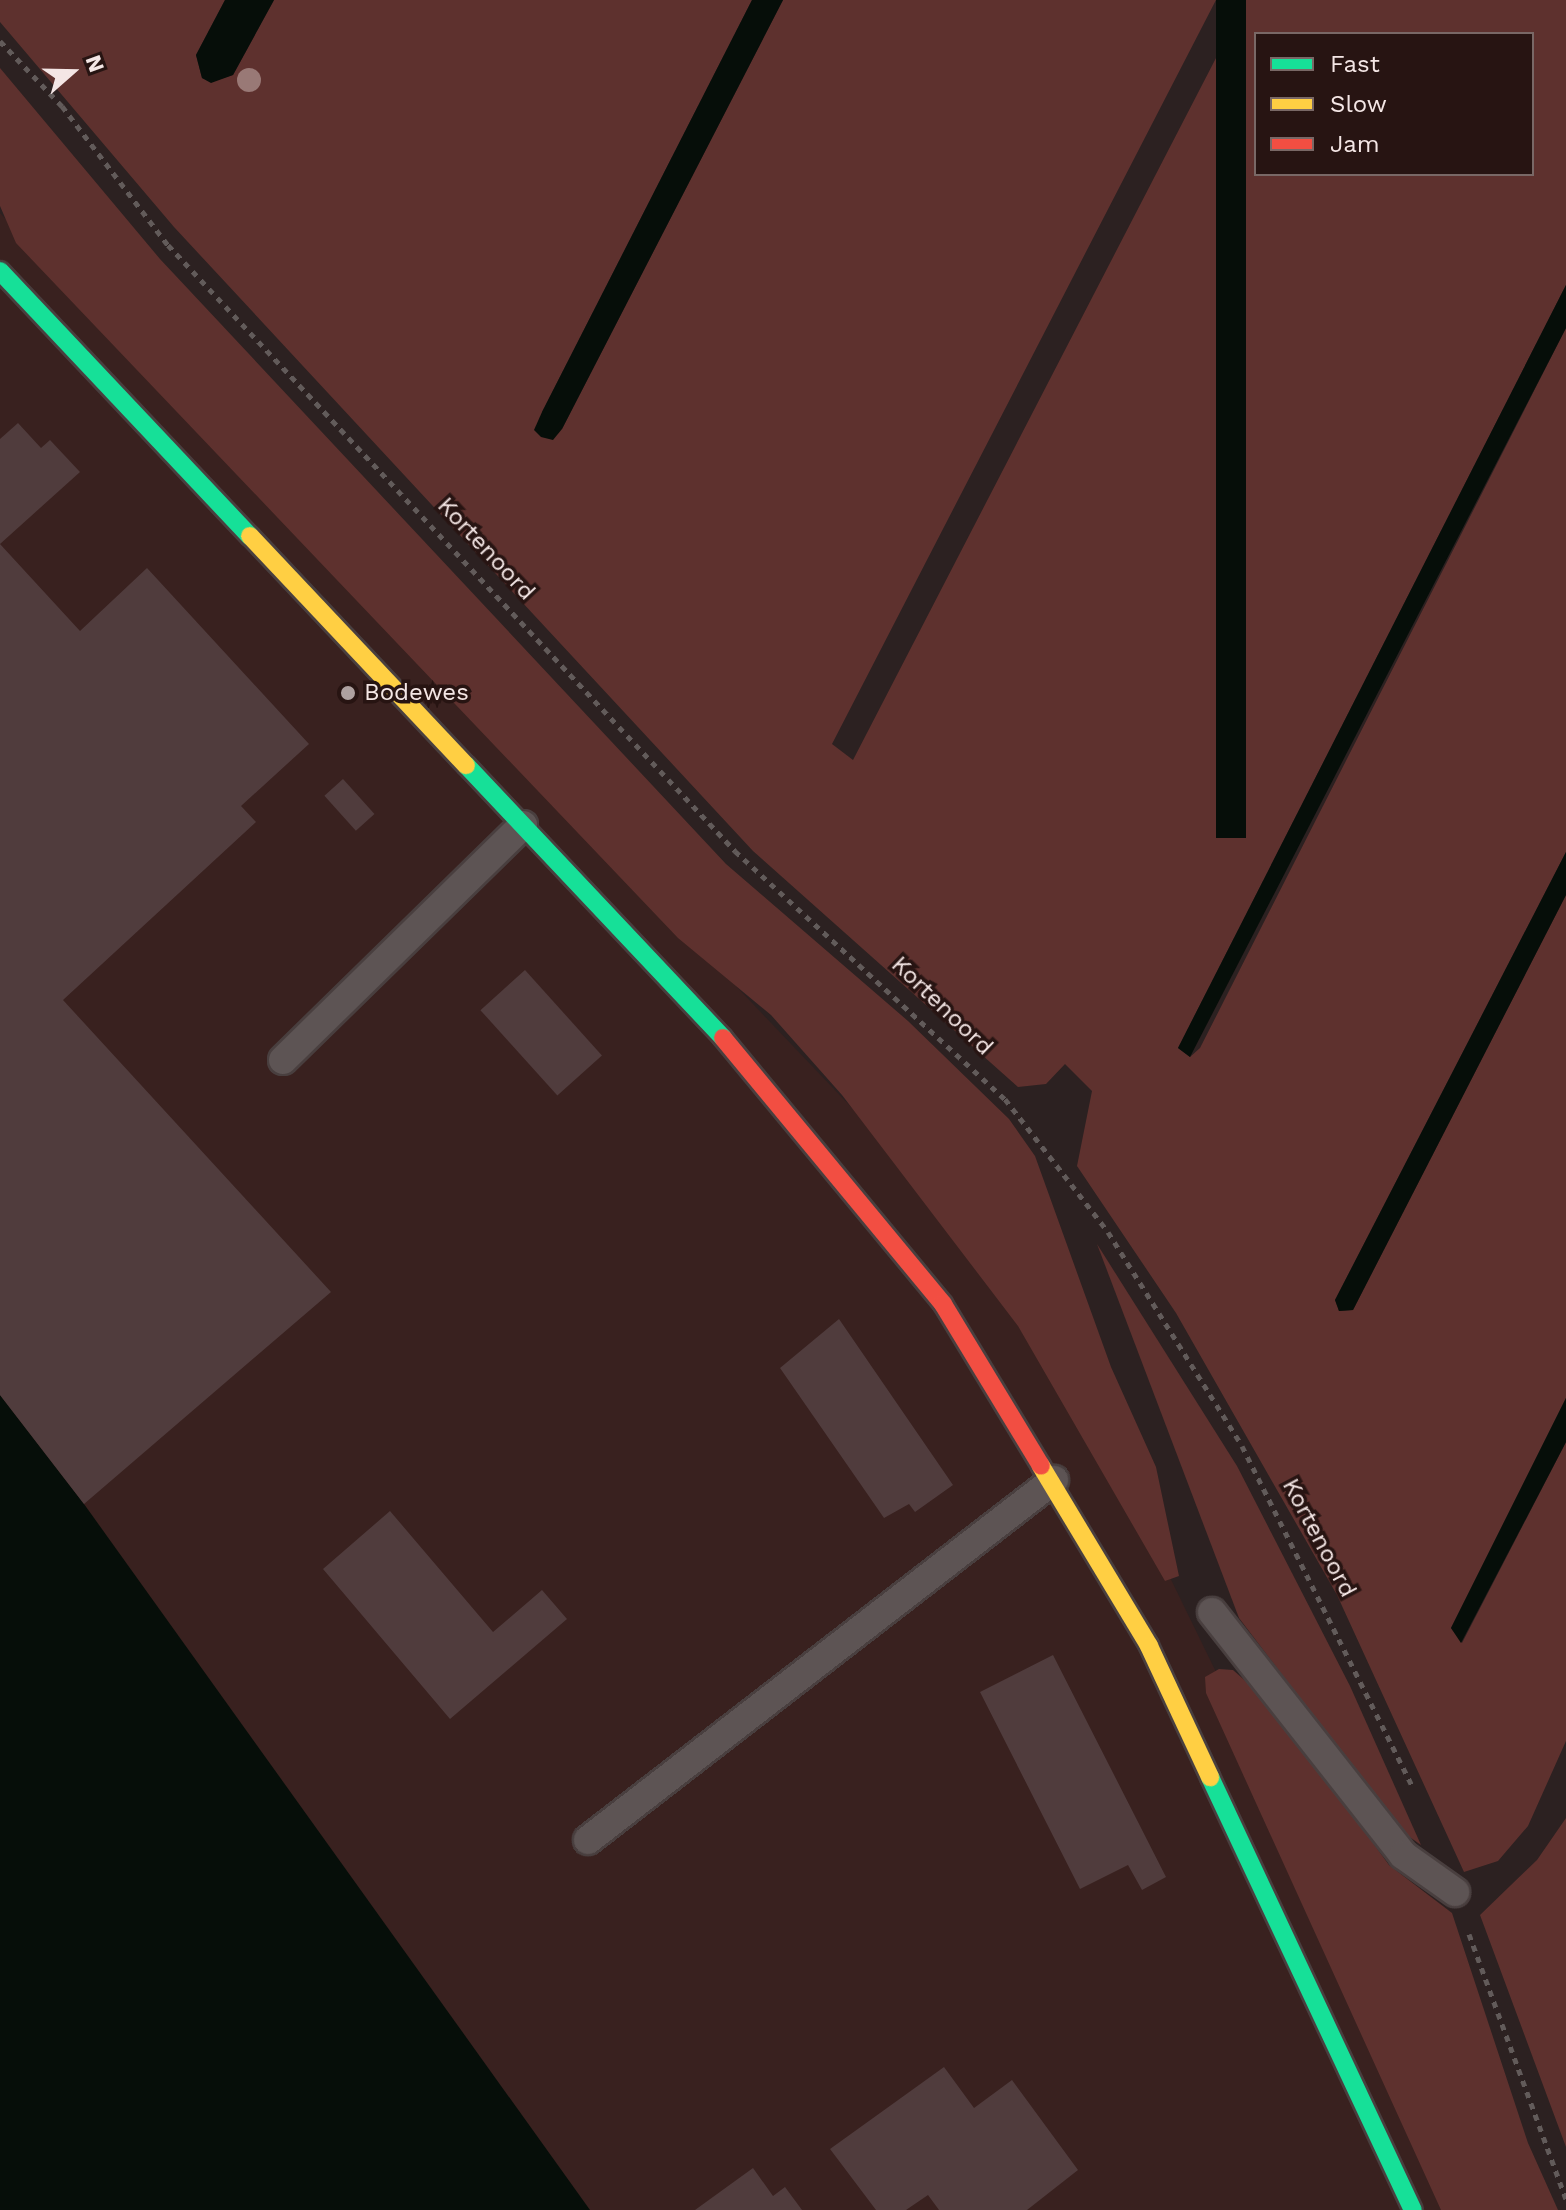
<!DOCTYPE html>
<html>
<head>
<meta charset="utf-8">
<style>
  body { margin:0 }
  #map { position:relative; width:1566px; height:2210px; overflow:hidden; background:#2c2121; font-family:"Work Sans",sans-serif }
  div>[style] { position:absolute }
  .built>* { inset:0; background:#39211f }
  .green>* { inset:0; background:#5e312e }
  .water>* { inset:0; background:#060e09; transform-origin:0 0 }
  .building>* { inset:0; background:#503c3d; transform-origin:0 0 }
  .path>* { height:5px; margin-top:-2.5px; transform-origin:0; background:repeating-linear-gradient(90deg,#625b5a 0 6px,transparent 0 12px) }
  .roads { filter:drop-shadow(2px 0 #493f3f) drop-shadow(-2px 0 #493f3f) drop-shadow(0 2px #493f3f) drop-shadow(0 -2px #493f3f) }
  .lane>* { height:28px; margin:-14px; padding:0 14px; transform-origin:14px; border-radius:14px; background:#5d5454 }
  .fast>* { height:18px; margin:-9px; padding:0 9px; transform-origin:9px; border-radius:9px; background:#16e098 }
  .slow>* { height:18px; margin:-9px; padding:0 9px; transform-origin:9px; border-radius:9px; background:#ffcf43 }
  .jam>* { height:18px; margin:-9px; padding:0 9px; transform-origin:9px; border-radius:9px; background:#f24e42 }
  .trees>* { width:24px; height:24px; margin:-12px; border-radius:50%; background:#997976 }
  .dots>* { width:22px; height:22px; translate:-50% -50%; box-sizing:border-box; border:4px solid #271412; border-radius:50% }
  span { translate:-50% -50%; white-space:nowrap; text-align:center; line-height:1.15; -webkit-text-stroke:7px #271412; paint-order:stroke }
  .street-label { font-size:24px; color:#f4e6e5 }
  .poi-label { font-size:24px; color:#f4e6e5 }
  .left { translate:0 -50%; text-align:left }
  .legend { position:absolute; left:1254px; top:32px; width:280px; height:144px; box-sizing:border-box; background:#271412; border:2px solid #796866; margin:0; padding:10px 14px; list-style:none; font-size:24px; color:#f4e6e5 }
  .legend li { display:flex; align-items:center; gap:16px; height:40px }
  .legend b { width:40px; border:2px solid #796866 }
  .north { position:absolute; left:32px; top:32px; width:80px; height:80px; -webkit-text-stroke:6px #271412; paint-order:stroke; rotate:70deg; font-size:22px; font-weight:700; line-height:32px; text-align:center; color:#f4e6e5 }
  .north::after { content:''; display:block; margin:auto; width:28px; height:36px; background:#f4e6e5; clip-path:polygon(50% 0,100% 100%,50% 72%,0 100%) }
</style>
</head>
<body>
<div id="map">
  <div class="built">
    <div style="clip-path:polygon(0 213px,971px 1233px,1161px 1559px,1478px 2210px,553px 2210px,0 1465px)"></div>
  </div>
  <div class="green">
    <div style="clip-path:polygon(evenodd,0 0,225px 0,196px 55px,202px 78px,211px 82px,233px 75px,274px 0,752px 0,542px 412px,562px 429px,783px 0,1216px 0,832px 744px,853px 760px,1246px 0,1566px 0,1566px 285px,1178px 1048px,1190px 1057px,1200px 1048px,1566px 328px,1566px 852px,1335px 1300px,1339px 1311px,1353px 1310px,1566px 895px,1566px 1398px,1451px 1628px,1462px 1643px,1566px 1442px,1566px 1741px,1528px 1826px,1498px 1861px,1464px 1872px,1337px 1595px,1176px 1313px,1077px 1166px,1092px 1091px,1065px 1064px,1046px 1084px,1018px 1087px,753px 851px,174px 227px,0 22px,0 0,1256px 34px,1532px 34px,1532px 174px,1256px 174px,1256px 34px)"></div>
    <div style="clip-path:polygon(0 68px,160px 259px,726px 864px,908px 1021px,1009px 1119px,1035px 1156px,1111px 1367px,1156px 1467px,1179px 1576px,1165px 1581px,1018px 1326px,842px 1095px,771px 1015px,678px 938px,16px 243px,0 206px)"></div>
    <div style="clip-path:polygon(1097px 1244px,1237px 1466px,1350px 1686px,1421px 1845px,1401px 1831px,1239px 1618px)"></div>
    <div style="clip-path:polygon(1219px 1669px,1233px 1670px,1273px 1705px,1389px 1865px,1452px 1913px,1528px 2143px,1558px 2210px,1441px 2210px,1206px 1693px,1205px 1677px)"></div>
    <div style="clip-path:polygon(1566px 1818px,1566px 2147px,1480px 1915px,1537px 1860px)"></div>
  </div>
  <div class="water">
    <div style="clip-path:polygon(225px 0,274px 0,233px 75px,211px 83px,202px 78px,196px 55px)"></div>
    <div style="clip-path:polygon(752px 0,783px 0,562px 429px,553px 440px,541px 437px,534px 430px,542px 412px)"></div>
    <div style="left:1216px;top:0;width:30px;height:838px"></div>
    <div style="clip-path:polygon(1566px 285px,1566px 328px,1190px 1057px,1178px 1048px)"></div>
    <div style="clip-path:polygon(1566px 852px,1566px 895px,1353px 1310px,1339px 1311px,1335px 1300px)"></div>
    <div style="clip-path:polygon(0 1395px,84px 1504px,590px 2210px,0 2210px)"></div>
    <div style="clip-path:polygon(1566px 1398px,1566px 1442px,1461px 1643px,1451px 1628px)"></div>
  </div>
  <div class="building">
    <div style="clip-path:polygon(18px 423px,41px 448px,50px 440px,80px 472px,0 544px,0 439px)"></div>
    <div style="clip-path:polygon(0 544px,80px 631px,147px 568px,309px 744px,241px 806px,256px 822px,63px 1000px,331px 1292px,84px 1504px,0 1395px)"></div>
    <div style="left:343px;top:779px;width:47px;height:25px;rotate:48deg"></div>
    <div style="left:525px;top:970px;width:115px;height:60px;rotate:48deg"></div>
    <div style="clip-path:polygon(839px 1319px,953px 1485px,915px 1512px,909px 1504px,884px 1518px,780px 1368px)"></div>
    <div style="clip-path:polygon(390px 1511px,493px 1632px,542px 1590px,567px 1619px,450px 1719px,323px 1569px)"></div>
    <div style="clip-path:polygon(1053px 1655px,1166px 1877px,1142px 1890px,1128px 1865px,1080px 1889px,980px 1692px)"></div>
    <div style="clip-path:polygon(944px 2067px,974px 2108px,1012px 2080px,1078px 2170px,1027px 2210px,939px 2210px,928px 2195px,906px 2210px,876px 2210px,830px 2149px)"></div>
    <div style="clip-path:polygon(753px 2168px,773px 2196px,785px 2187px,802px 2210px,695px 2210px)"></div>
  </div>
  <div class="path">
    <div style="left:0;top:41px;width:90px;rotate:46.4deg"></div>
    <div style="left:62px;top:106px;width:175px;rotate:52.7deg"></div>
    <div style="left:168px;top:245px;width:830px;rotate:46.9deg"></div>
    <div style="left:735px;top:851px;width:367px;rotate:42.6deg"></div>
    <div style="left:1005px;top:1099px;width:168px;rotate:52.2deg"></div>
    <div style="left:1108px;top:1232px;width:252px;rotate:57.9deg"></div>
    <div style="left:1242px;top:1446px;width:380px;rotate:63.4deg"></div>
    <div style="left:1469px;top:1934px;width:282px;rotate:69.9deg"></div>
  </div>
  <div class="roads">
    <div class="lane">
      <div style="left:283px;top:1060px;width:336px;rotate:-44.4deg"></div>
      <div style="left:1212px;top:1612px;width:309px;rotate:51.8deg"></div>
      <div style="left:1403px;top:1855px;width:64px;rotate:35.4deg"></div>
      <div style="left:588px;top:1840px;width:589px;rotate:-37.69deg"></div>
    </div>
    <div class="fast">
      <div style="left:0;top:271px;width:364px;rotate:46.7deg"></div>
      <div style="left:466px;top:765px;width:375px;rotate:46.7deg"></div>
      <div style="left:1210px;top:1777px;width:478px;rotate:64.9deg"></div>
    </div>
    <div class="slow">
      <div style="left:250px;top:536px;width:315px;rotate:46.7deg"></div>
      <div style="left:1041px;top:1466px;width:210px;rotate:59deg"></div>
      <div style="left:1149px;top:1646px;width:145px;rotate:65deg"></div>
    </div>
    <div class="jam">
      <div style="left:723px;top:1038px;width:345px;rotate:50.4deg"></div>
      <div style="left:943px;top:1304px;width:189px;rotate:58.8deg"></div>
    </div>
  </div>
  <div class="trees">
    <div style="left:249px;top:80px"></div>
  </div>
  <div class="dots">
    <div style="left:348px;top:693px;background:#aea1a0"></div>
  </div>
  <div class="street-label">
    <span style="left:486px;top:549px;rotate:47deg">Kortenoord</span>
    <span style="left:942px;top:1006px;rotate:44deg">Kortenoord</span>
    <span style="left:1319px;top:1538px;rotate:62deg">Kortenoord</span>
  </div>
  <div class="poi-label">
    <span class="left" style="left:364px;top:693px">Bodewes</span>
  </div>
  <ul class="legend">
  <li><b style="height:10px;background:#16e098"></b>Fast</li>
  <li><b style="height:10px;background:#ffcf43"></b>Slow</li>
  <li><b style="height:10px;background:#f24e42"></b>Jam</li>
  </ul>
  <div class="north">N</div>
</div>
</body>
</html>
